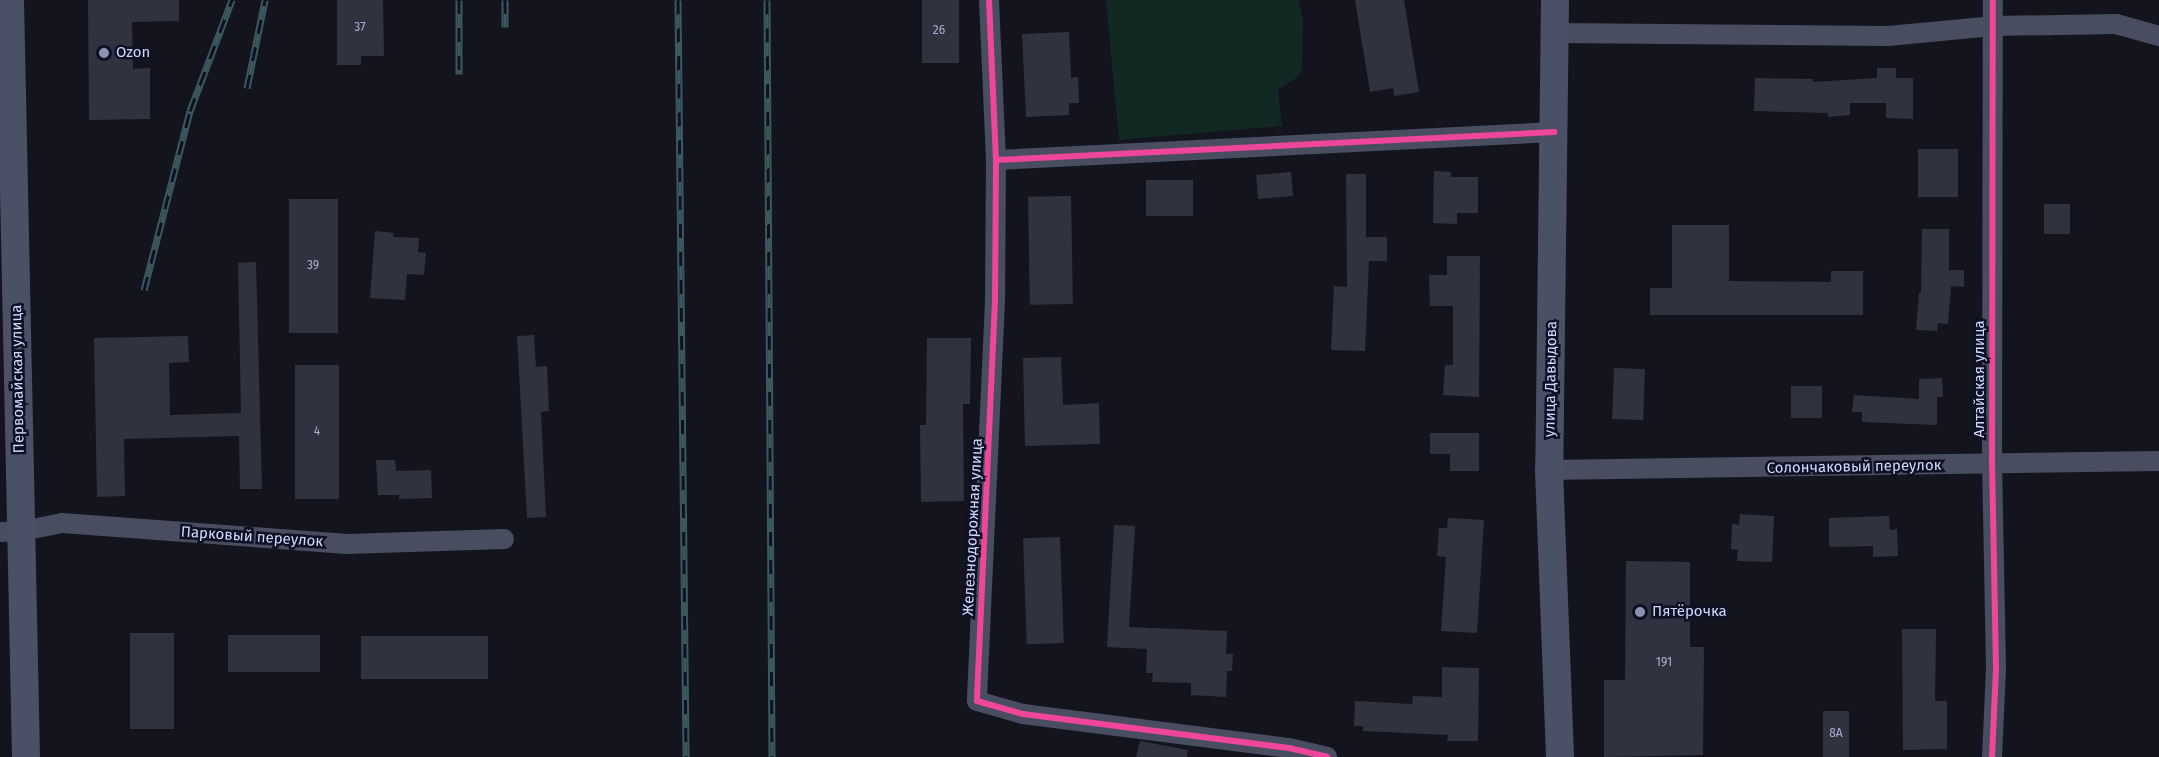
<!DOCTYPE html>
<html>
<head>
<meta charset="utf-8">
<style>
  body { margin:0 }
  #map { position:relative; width:2159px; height:757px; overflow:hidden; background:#13141e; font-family:"Fira Sans",sans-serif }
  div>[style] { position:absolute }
  .green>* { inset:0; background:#122923 }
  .building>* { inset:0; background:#313240; transform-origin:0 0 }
  .street>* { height:20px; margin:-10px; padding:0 10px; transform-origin:10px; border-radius:10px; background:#484d5f }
  .secondary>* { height:28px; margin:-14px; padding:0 14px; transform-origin:14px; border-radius:14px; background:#4a5065 }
  .rail>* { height:7px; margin-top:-3.5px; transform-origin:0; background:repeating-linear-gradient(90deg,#0e1123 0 14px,#3c585f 0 28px); box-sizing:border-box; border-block:2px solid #3c585f }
  .cycleway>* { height:6px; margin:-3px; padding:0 3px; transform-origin:3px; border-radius:3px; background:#ed469a }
  .dots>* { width:16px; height:16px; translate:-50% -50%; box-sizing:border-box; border:3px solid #0e1123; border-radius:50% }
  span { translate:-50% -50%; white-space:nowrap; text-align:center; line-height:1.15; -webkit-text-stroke:5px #0e1123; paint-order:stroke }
  .number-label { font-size:12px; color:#a9afce }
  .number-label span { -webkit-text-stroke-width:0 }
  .poi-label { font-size:15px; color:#d1d9fe }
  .left { translate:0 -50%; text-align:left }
  .street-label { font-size:15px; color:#d1d9fe }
</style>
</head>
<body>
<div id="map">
  <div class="green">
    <div style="clip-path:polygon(1106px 0,1298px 0,1303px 19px,1302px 68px,1299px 76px,1278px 90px,1282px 126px,1119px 140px)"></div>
  </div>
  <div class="building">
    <div style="clip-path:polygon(88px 0,179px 0,179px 21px,132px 22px,133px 69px,150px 68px,150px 119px,89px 120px)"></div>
    <div style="clip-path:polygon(337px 0,383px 0,384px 56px,361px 56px,361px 65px,337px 65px)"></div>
    <div style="left:922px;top:0;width:37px;height:63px"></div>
    <div style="clip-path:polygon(1355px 0,1404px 0,1419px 92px,1394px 96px,1393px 88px,1370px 92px)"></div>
    <div style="clip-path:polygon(1069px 32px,1071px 78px,1078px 77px,1079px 103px,1069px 103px,1069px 115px,1026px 117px,1022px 34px)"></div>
    <div style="clip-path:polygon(1877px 68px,1896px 68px,1896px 78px,1913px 78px,1913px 119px,1886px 118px,1886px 103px,1850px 103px,1850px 115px,1828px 117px,1828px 113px,1754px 111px,1755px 78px,1813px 79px,1813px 82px,1877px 78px)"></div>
    <div style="left:1958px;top:149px;width:48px;height:40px;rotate:90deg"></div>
    <div style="clip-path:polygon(1434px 171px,1451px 172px,1451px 177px,1478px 177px,1478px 213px,1457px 213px,1457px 224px,1433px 223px)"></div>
    <div style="left:1291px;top:172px;width:24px;height:35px;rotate:85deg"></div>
    <div style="clip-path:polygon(1346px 174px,1366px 174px,1366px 237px,1387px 237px,1387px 261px,1369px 261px,1365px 351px,1331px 350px,1334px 286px,1347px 287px)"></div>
    <div style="left:1146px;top:180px;width:47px;height:36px"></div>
    <div style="left:1071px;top:196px;width:108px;height:43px;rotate:89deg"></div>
    <div style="left:289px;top:199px;width:49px;height:134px"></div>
    <div style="left:2044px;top:204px;width:26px;height:30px"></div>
    <div style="clip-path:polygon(1672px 225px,1729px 225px,1729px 281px,1831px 282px,1831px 271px,1863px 271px,1863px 315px,1650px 315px,1650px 288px,1672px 288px)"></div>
    <div style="clip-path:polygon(1922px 229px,1949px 229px,1949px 270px,1964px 270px,1964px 287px,1951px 286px,1948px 324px,1938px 323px,1937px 331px,1916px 330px,1919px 293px,1921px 293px)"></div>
    <div style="clip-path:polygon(375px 231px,394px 233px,393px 237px,419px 238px,418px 252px,426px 253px,424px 275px,407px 274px,405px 300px,370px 298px)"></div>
    <div style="clip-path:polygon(1447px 256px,1480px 256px,1479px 397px,1443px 395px,1445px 365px,1453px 365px,1453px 306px,1430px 306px,1429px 275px,1447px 275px)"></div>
    <div style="clip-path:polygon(256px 262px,262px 489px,240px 489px,239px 436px,124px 439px,125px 496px,97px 497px,94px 338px,188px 336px,189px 362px,169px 363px,170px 415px,241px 413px,238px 263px)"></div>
    <div style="clip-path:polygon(534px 335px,536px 367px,547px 366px,549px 411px,541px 412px,546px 517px,527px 518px,517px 336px)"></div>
    <div style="clip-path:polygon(927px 338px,971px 338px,970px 404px,963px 404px,964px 501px,921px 502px,920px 425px,926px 425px)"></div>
    <div style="clip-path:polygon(1061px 357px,1063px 405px,1099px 403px,1100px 444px,1025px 446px,1023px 358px)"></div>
    <div style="left:295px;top:365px;width:44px;height:134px"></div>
    <div style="left:1614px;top:368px;width:31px;height:51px;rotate:2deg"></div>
    <div style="clip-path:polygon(1942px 378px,1943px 397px,1937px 397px,1937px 425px,1862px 422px,1862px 412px,1852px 412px,1854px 395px,1919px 399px,1919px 379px)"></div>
    <div style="left:1791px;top:386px;width:31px;height:32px"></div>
    <div style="clip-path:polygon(1430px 433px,1479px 433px,1479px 471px,1450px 471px,1450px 454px,1430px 454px)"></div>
    <div style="clip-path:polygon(376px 460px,395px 460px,396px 471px,431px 470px,432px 498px,399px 499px,399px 495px,378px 495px)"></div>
    <div style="clip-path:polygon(1740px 514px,1774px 516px,1772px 562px,1737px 561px,1738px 550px,1731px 549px,1732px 524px,1739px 525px)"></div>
    <div style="clip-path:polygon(1889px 516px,1890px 530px,1897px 529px,1898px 556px,1873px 557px,1873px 546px,1829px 547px,1829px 518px)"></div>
    <div style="clip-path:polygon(1448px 518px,1484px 520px,1477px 633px,1441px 631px,1446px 557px,1437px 556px,1439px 528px,1447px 528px)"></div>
    <div style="clip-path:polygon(1114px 525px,1135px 526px,1129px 627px,1227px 631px,1226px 654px,1233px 654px,1232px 671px,1227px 671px,1226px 697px,1191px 695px,1191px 683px,1152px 682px,1153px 673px,1146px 673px,1147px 649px,1107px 647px)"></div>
    <div style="left:1060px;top:537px;width:106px;height:37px;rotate:88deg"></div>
    <div style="clip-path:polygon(1626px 561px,1690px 562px,1690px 647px,1704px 647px,1703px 755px,1604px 757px,1604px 680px,1625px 680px)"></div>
    <div style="clip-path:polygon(1902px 629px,1936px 629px,1935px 701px,1947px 701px,1947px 749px,1903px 750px)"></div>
    <div style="left:130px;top:633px;width:44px;height:96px"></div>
    <div style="left:320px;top:635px;width:37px;height:92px;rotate:90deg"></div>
    <div style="left:488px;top:636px;width:43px;height:127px;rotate:90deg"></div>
    <div style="clip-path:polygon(1442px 667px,1479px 668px,1478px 741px,1447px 741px,1448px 735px,1363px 731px,1363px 726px,1354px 726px,1355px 701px,1412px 704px,1413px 696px,1442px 697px)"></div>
    <div style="left:1823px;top:711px;width:26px;height:46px"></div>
    <div style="clip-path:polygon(1140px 741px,1188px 750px,1187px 757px,1136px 757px)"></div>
  </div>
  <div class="street">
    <div style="left:989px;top:0;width:160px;rotate:87.5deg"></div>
    <div style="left:996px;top:160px;width:141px;rotate:90.4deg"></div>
    <div style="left:995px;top:301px;width:400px;rotate:92.6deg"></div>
    <div style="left:977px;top:701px;width:48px;rotate:15.8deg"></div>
    <div style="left:1023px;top:714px;width:268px;rotate:7.3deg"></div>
    <div style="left:1289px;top:748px;width:39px;rotate:13deg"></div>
    <div style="left:1555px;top:33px;width:333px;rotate:0.5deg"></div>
    <div style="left:1888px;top:36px;width:105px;rotate:-5.4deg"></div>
    <div style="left:1993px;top:26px;width:123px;rotate:-0.9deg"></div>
    <div style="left:2116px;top:24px;width:45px;rotate:15.6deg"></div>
    <div style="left:996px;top:160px;width:559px;rotate:-2.87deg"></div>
    <div style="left:1549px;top:470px;width:610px;rotate:-0.85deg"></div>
    <div style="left:0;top:532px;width:22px;rotate:-3deg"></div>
    <div style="left:22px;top:531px;width:41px;rotate:-11.3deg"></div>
    <div style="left:62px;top:523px;width:286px;rotate:4.2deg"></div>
    <div style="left:347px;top:544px;width:157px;rotate:-1.8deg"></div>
    <div style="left:1992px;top:757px;width:89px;rotate:-87.4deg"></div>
    <div style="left:1996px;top:668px;width:203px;rotate:-91.1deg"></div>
    <div style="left:1992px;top:465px;width:465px;rotate:-89.9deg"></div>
  </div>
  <div class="secondary">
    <div style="left:10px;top:0;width:757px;rotate:88.79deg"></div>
    <div style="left:1555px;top:0;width:470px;rotate:90.7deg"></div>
    <div style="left:1549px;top:470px;width:287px;rotate:87.8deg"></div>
  </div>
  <div class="rail">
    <div style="left:459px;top:0;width:74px;rotate:90deg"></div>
    <div style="left:505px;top:0;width:27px;rotate:90deg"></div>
    <div style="left:678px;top:0;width:757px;rotate:89.39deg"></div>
    <div style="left:767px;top:0;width:757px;rotate:89.62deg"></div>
    <div style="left:247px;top:88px;width:90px;rotate:-78.4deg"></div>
    <div style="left:144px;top:290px;width:185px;rotate:-75.6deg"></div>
    <div style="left:190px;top:111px;width:119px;rotate:-69.3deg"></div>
  </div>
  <div class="cycleway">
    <div style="left:989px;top:0;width:160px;rotate:87.5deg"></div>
    <div style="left:996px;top:160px;width:141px;rotate:90.4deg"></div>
    <div style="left:995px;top:301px;width:400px;rotate:92.6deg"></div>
    <div style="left:977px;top:701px;width:48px;rotate:15.8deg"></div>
    <div style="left:1023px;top:714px;width:268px;rotate:7.3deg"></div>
    <div style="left:1289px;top:748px;width:39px;rotate:13deg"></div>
    <div style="left:996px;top:160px;width:559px;rotate:-2.87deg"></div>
    <div style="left:1992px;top:757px;width:89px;rotate:-87.4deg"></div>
    <div style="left:1996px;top:668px;width:203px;rotate:-91.1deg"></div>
    <div style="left:1992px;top:465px;width:465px;rotate:-89.9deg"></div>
  </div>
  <div class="dots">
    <div style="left:104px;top:53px;background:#8e94b0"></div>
    <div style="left:1640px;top:612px;background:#8e94b0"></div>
  </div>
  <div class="number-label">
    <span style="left:360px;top:28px">37</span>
    <span style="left:939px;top:31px">26</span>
    <span style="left:313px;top:266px">39</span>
    <span style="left:317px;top:432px">4</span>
    <span style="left:1664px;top:663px">191</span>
    <span style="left:1836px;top:734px">8А</span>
  </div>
  <div class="poi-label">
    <span class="left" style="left:116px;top:53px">Ozon</span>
    <span class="left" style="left:1652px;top:612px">Пятёрочка</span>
  </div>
  <div class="street-label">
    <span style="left:18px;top:379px;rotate:-91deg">Первомайская улица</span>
    <span style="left:1551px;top:379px;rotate:-89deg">улица Давыдова</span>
    <span style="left:1980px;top:379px;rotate:-90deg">Алтайская улица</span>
    <span style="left:1854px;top:467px;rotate:-1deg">Солончаковый переулок</span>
    <span style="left:973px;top:527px;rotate:-87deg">Железнодорожная улица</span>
    <span style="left:252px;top:537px;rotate:4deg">Парковый переулок</span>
  </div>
</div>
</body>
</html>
